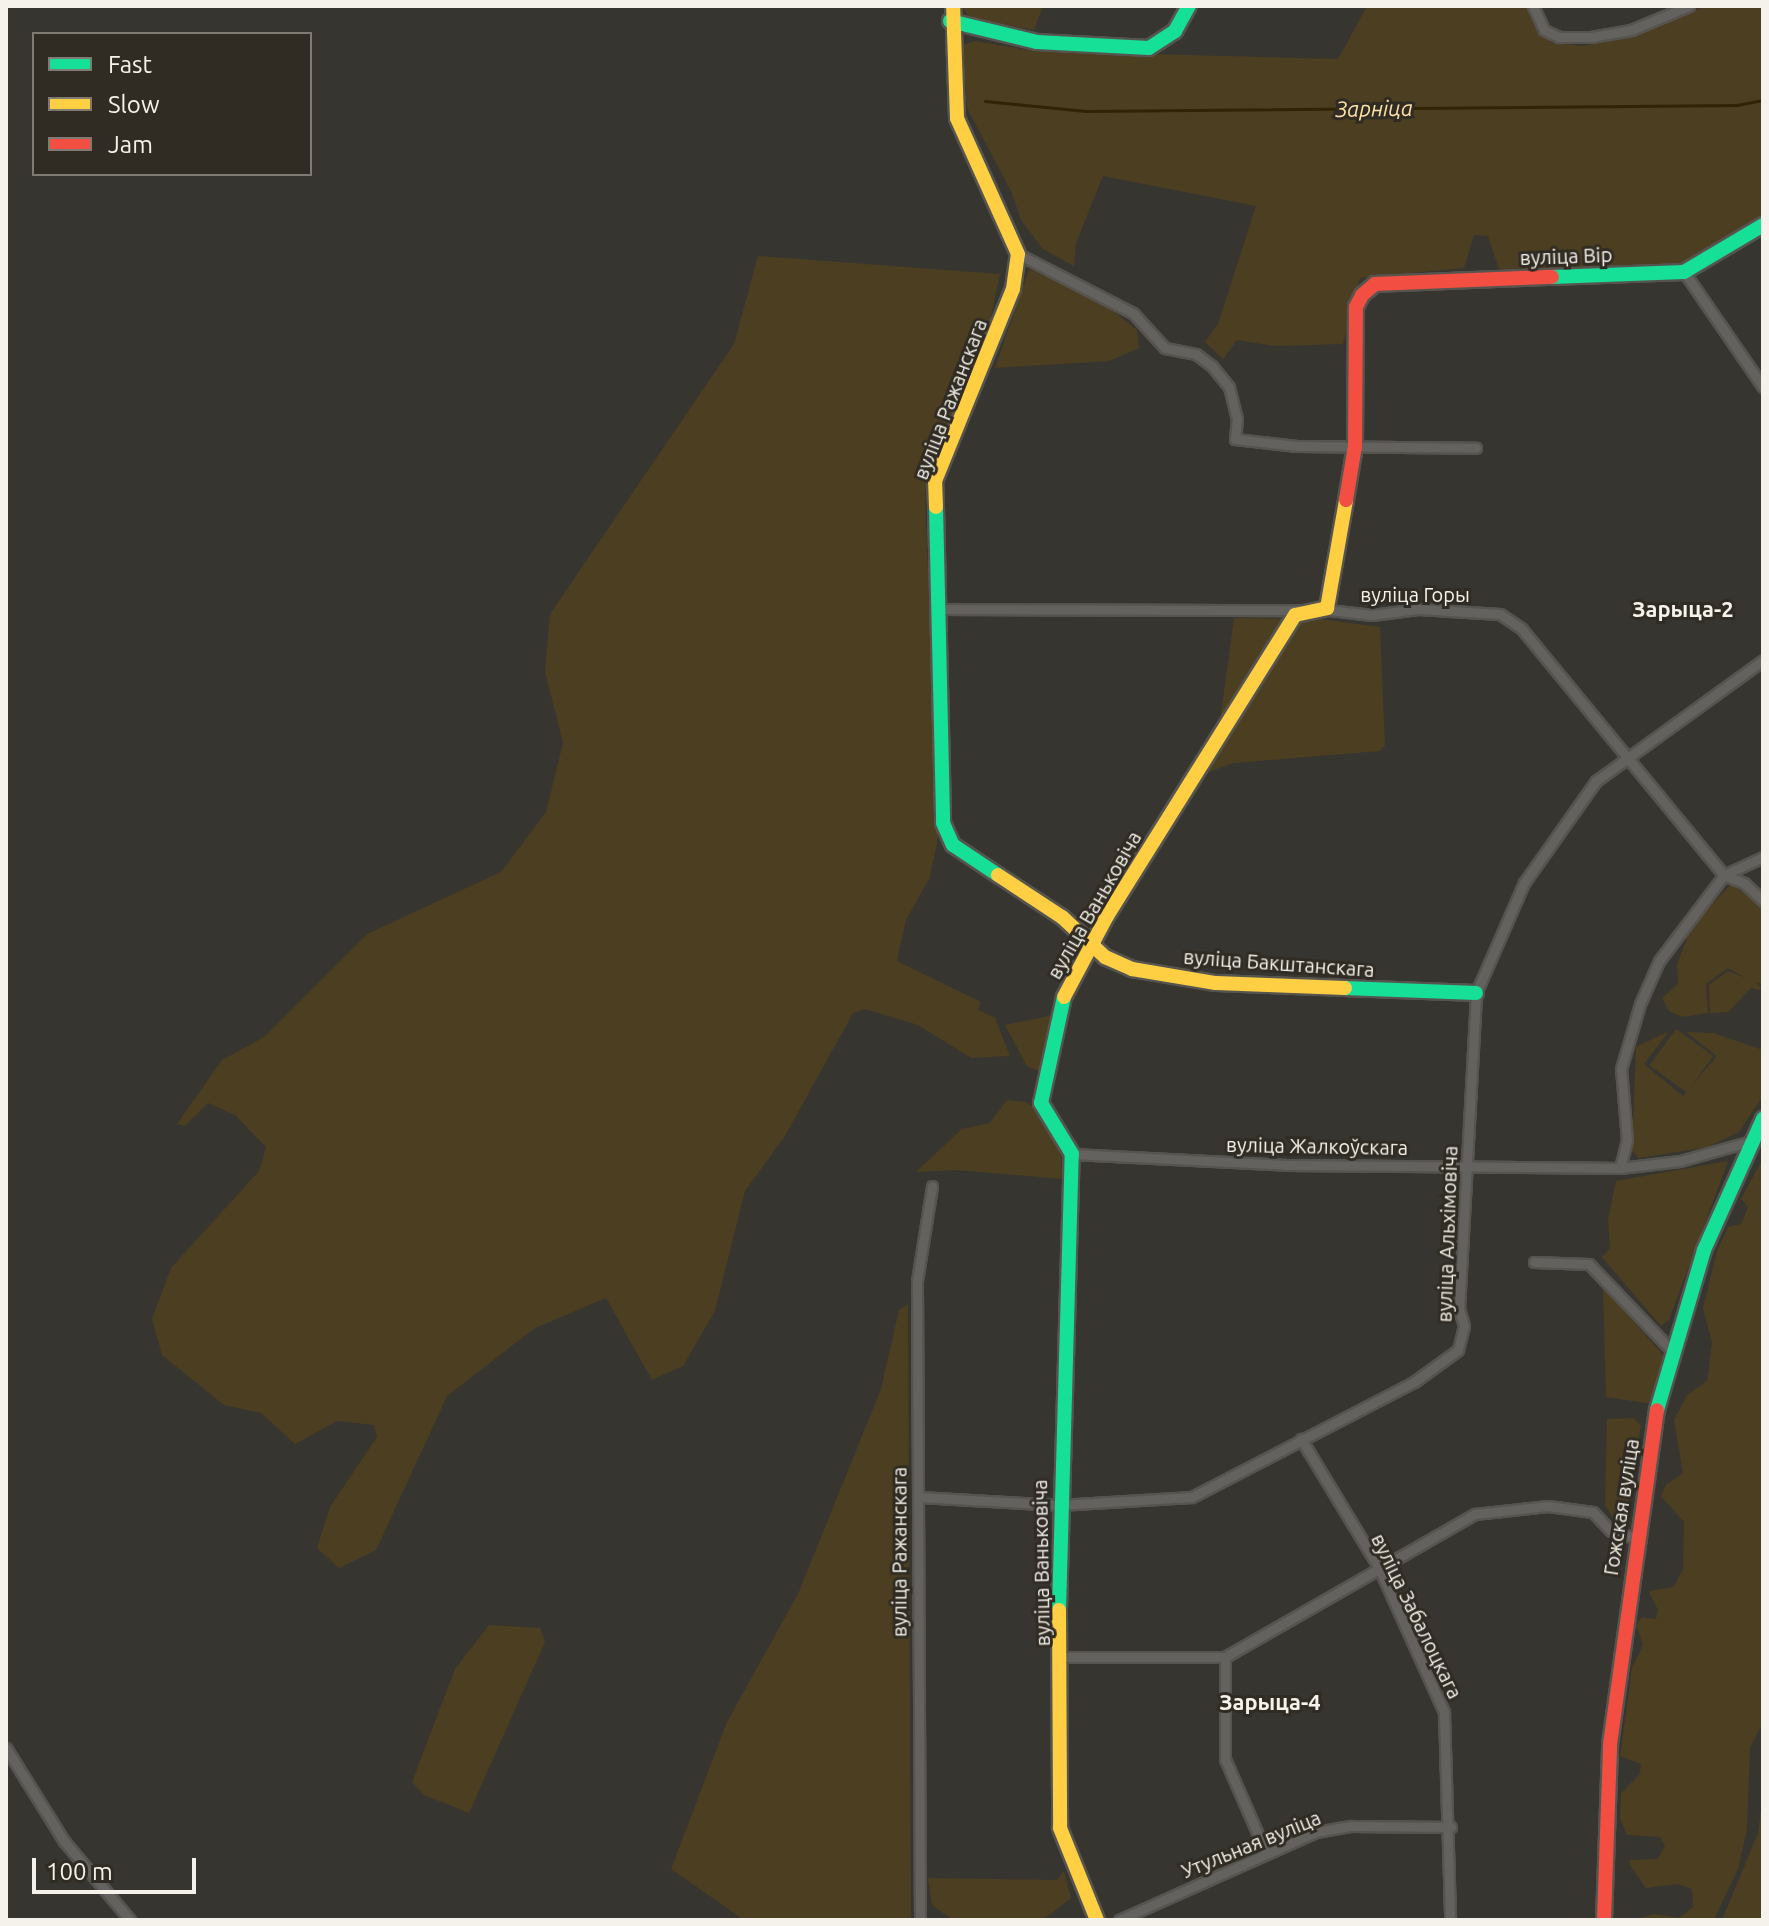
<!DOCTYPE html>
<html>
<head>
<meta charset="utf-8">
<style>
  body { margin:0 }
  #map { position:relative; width:1769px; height:1926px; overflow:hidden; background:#373530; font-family:Ubuntu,sans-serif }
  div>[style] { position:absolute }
  .green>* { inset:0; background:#4c3e21; transform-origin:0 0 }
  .stream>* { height:3px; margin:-1.5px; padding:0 1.5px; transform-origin:1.5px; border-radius:1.5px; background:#322304 }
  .roads { filter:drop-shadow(2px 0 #56544f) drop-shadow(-2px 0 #56544f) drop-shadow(0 2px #56544f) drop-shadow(0 -2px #56544f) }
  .street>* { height:9px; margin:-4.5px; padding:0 4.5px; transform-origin:4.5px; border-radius:4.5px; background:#64625f }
  .fast>* { height:14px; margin:-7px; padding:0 7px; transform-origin:7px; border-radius:7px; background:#16e098 }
  .slow>* { height:14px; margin:-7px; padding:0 7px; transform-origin:7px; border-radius:7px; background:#ffcf43 }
  .jam>* { height:14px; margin:-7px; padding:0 7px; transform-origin:7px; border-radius:7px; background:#f24e42 }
  span { translate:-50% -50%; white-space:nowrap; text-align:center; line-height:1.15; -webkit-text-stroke:6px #302c23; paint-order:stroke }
  .street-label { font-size:20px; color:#f5f2ec }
  .water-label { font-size:22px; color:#fcdfa5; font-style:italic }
  .neighbourhood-label { font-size:22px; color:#f5f2ec; font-weight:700 }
  .frame { position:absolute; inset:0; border:8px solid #f5f2ec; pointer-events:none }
  .legend { position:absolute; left:32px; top:32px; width:280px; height:144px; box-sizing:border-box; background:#302c23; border:2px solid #7f7b73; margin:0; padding:10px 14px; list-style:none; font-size:24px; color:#f5f2ec }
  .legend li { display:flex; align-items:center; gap:16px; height:40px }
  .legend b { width:40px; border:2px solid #7f7b73 }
  .scale { position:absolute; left:32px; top:1858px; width:164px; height:36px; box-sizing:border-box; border:4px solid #f5f2ec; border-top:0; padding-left:10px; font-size:24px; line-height:28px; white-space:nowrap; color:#f5f2ec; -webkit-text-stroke:6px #302c23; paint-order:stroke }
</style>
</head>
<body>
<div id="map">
  <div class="green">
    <div style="clip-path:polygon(962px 6px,1043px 6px,1034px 30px,969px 18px)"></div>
    <div style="clip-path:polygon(1367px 6px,1525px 6px,1550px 42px,1582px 46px,1625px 38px,1706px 6px,1763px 6px,1763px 215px,1680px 267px,1499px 269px,1488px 236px,1474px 235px,1464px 268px,1360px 278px,1343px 344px,1274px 346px,1237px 340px,1223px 359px,1205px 342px,1218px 324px,1256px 206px,1103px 176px,1076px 243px,1074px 266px,1043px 249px,1021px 220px,1011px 191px,967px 108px,962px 45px,975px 41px,1034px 51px,1338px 59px)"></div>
    <div style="clip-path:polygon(758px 256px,1000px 274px,990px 322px,925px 491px,938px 838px,930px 877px,906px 920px,897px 961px,981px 1002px,978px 1010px,995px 1018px,1010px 1056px,971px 1058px,918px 1025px,865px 1009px,853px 1013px,785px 1136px,745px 1191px,715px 1311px,683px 1366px,652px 1380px,606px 1298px,535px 1328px,447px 1396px,376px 1550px,339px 1568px,317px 1548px,330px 1507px,377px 1437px,374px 1425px,337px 1421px,295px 1444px,261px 1413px,224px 1405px,162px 1355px,152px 1319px,171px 1268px,259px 1171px,266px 1147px,235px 1115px,208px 1103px,185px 1126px,177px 1124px,222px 1060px,264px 1037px,367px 934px,501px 872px,546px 812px,563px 743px,545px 672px,550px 614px,734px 344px)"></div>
    <div style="clip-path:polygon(1029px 269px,1102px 302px,1137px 330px,1139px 348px,1109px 361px,995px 368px)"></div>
    <div style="clip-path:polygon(1305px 617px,1380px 627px,1385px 745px,1380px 751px,1233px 763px,1206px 773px)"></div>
    <div style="clip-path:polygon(1234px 618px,1282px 619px,1285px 623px,1197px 759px,1220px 721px)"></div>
    <div style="clip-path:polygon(1731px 884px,1763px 907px,1763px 983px,1757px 983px,1763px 991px,1751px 988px,1728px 1012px,1710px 1013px,1709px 985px,1728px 971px,1746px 978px,1728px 968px,1706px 984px,1708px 1013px,1682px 1017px,1669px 1011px,1662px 998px,1678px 984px,1677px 965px,1691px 927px)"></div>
    <div style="clip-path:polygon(1054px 1015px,1039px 1071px,1027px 1066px,1005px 1025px)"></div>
    <div style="left:1676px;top:1029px;width:46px;height:45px;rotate:36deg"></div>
    <div style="clip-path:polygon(1669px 1031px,1644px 1064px,1683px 1096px,1717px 1056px,1686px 1032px,1713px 1033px,1763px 1050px,1763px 1096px,1739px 1132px,1708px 1147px,1639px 1158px,1632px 1151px,1636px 1047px)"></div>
    <div style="clip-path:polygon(1007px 1100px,1026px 1102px,1042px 1113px,1061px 1150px,1062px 1179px,956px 1170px,916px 1172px,962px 1129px,990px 1123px)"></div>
    <div style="clip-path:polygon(1763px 1158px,1763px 1722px,1750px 1748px,1747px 1829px,1738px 1869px,1714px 1920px,1632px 1920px,1654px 1914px,1679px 1918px,1693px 1907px,1692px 1889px,1677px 1884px,1646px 1888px,1630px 1865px,1630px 1860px,1658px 1859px,1665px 1846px,1660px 1837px,1627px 1835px,1620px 1818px,1621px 1793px,1640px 1774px,1641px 1764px,1620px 1756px,1632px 1668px,1643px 1645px,1636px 1625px,1642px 1617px,1656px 1619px,1658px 1610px,1649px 1591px,1673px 1587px,1683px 1570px,1684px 1522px,1661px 1496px,1666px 1485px,1683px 1473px,1674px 1420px,1687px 1395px,1707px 1381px,1712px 1343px,1703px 1308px,1717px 1251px,1728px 1227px,1741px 1224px,1748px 1207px,1741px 1199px)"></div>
    <div style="clip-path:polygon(1728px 1161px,1669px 1320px,1661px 1326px,1602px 1257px,1610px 1249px,1608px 1220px,1616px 1181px)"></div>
    <div style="clip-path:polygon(1603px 1287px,1664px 1356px,1653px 1404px,1606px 1397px)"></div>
    <div style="clip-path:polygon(908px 1304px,911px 1920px,744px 1920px,671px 1869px,727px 1722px,798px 1594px,881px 1389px,899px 1310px)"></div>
    <div style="clip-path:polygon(1634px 1418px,1641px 1426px,1624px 1524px,1615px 1521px,1605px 1505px,1607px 1419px)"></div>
    <div style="clip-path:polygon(489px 1625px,540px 1628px,545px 1642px,469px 1813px,424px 1795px,412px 1782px,455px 1669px)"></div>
    <div style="clip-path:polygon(1763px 1794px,1763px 1920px,1722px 1920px,1758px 1833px)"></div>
    <div style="clip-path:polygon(1064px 1871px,1071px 1898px,1043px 1920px,950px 1918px,932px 1905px,928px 1878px,1057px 1880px)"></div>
  </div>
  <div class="stream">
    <div style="left:985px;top:101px;width:101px;rotate:5.7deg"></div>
    <div style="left:1086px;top:111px;width:651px;rotate:-0.53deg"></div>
    <div style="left:1737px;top:105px;width:26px;rotate:-11deg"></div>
  </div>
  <div class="roads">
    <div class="street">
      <div style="left:1533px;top:6px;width:26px;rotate:65deg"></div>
      <div style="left:1544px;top:30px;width:17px;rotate:25deg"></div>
      <div style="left:1559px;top:37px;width:32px"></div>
      <div style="left:1591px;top:37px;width:41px;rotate:-9.9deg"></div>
      <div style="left:1631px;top:30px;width:63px;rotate:-22.5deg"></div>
      <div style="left:1018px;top:254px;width:129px;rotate:27.2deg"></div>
      <div style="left:1133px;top:313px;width:47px;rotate:47.6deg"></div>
      <div style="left:1165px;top:348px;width:32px;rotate:11deg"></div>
      <div style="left:1196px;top:354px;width:20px;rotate:37deg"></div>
      <div style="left:1212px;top:366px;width:27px;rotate:51deg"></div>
      <div style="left:1229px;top:387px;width:33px;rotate:76deg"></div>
      <div style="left:1237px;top:419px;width:20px;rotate:96deg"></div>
      <div style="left:1235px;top:439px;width:62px;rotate:6.4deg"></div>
      <div style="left:1297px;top:446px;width:179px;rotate:0.6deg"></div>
      <div style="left:1684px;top:272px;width:140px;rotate:55.5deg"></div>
      <div style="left:936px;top:609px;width:367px;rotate:0.2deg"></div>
      <div style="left:1321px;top:609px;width:51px;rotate:6.7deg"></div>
      <div style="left:1372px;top:615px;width:46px;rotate:-7.4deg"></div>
      <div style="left:1418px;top:609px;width:82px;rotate:3.5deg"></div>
      <div style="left:1500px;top:614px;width:25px;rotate:34deg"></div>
      <div style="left:1521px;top:628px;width:320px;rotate:50.6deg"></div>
      <div style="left:1724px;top:875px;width:22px;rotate:22deg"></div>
      <div style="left:1744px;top:883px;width:26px;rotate:43deg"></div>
      <div style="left:1072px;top:1154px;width:215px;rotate:2.9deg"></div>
      <div style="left:1287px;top:1165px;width:333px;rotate:0.5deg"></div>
      <div style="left:1620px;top:1168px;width:60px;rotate:-6.7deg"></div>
      <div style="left:1680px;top:1161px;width:74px;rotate:-15.7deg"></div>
      <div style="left:1620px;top:1168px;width:29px;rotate:-76deg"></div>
      <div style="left:1627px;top:1140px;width:71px;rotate:-94.8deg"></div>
      <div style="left:1621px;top:1069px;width:68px;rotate:-73.7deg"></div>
      <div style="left:1640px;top:1004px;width:47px;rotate:-66.2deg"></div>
      <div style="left:1659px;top:961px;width:108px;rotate:-52.9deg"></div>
      <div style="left:1724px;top:875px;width:43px;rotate:-24.8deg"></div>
      <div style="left:1534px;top:1262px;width:55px;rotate:2.1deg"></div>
      <div style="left:1589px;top:1264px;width:120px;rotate:46.3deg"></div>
      <div style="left:1301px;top:1439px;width:151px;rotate:58.8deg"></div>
      <div style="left:1379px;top:1568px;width:158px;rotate:65.7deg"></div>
      <div style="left:1444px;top:1712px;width:208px;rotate:88.3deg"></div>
      <div style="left:919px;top:1497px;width:140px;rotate:3.3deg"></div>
      <div style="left:1059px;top:1505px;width:133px;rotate:-3.4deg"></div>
      <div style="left:1192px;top:1497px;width:250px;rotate:-27.4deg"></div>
      <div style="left:1414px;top:1382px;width:54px;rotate:-36deg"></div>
      <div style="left:1458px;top:1350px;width:25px;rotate:-76deg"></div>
      <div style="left:1464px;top:1326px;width:18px;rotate:-106deg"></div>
      <div style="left:1459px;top:1309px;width:316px;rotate:-86.9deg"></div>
      <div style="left:1476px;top:993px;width:120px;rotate:-66.4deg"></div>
      <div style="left:1524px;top:883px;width:125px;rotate:-54.8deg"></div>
      <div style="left:1596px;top:781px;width:206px;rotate:-35.9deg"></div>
      <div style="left:1062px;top:1657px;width:163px"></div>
      <div style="left:1225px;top:1657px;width:288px;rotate:-29.8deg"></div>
      <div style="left:1475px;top:1514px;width:73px;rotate:-6.3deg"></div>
      <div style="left:1548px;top:1506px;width:45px;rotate:7.6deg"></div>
      <div style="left:1593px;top:1512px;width:26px;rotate:47deg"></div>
      <div style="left:1611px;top:1531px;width:25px;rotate:16deg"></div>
      <div style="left:1225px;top:1657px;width:102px;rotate:90deg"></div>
      <div style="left:1225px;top:1759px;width:103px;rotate:66.4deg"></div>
      <div style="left:6px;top:1748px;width:110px;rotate:58.1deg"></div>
      <div style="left:64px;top:1841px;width:103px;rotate:50.1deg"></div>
      <div style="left:920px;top:1920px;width:639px;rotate:-90.27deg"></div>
      <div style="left:917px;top:1281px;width:96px;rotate:-81deg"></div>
      <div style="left:1119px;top:1920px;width:216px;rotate:-24.1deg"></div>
      <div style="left:1316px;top:1832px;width:36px;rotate:-10deg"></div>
      <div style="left:1351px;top:1826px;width:100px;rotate:0.6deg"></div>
    </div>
    <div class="fast">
      <div style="left:950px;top:21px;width:89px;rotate:13.6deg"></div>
      <div style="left:1037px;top:42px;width:112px;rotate:3.1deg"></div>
      <div style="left:1149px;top:48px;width:31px;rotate:-33deg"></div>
      <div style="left:1175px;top:31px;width:29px;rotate:-61deg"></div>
      <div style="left:1552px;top:277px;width:132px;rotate:-2.2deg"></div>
      <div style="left:1684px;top:272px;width:92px;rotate:-30.7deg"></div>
      <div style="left:936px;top:507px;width:316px;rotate:88.7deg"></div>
      <div style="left:943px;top:823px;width:24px;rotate:66deg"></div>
      <div style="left:953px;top:845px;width:54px;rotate:33.7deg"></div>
      <div style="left:1345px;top:988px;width:131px;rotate:2.2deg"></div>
      <div style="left:1657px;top:1410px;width:167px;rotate:-73.6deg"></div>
      <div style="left:1704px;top:1250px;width:144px;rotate:-65.8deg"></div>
      <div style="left:1059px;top:1610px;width:456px;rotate:-88.4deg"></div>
      <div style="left:1072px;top:1154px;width:60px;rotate:-121.3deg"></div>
      <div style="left:1041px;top:1103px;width:108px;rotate:-77.8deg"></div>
    </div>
    <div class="slow">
      <div style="left:936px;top:507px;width:26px;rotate:-92deg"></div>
      <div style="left:935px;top:481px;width:207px;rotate:-67.9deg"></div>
      <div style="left:1013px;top:289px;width:35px;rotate:-82deg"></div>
      <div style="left:1018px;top:254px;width:149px;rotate:-114.2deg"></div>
      <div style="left:957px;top:118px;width:112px;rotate:-92deg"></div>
      <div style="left:998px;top:875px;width:77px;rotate:33.3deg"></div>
      <div style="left:1062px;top:917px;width:59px;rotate:42.9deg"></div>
      <div style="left:1105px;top:957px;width:30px;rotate:24deg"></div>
      <div style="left:1132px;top:969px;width:85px;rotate:9.5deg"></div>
      <div style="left:1216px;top:983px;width:129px;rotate:2.2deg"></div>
      <div style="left:1064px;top:997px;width:92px;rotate:-62deg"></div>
      <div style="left:1107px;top:916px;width:355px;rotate:-58deg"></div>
      <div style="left:1295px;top:615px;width:33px;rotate:-12deg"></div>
      <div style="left:1327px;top:608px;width:110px;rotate:-80deg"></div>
      <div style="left:1059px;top:1610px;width:218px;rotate:89.7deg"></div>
      <div style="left:1060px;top:1828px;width:99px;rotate:68.1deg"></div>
    </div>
    <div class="jam">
      <div style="left:1346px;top:500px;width:55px;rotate:-80.5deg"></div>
      <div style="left:1355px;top:446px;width:139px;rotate:-89.6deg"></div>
      <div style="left:1356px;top:307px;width:13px;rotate:-63deg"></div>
      <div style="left:1362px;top:295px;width:17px;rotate:-40deg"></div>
      <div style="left:1375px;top:284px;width:177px;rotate:-2.3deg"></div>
      <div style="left:1604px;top:1920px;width:176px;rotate:-88deg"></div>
      <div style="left:1610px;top:1744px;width:337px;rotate:-82deg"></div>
    </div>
  </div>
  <div class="street-label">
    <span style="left:1566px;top:256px;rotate:-2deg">вуліца Вір</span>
    <span style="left:950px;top:399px;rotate:-69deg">вуліца Ражанскага</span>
    <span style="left:1415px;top:594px">вуліца Горы</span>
    <span style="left:1094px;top:905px;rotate:-60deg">вуліца Ваньковіча</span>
    <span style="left:1279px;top:963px;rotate:4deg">вуліца Бакштанскага</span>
    <span style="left:1317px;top:1146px;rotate:1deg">вуліца Жалкоўскага</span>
    <span style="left:1447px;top:1234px;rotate:-88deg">вуліца Альхімовіча</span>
    <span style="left:1621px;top:1507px;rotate:-81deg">Гожская вуліца</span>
    <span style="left:899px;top:1552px;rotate:-90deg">вуліца Ражанскага</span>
    <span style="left:1041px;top:1563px;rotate:-91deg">вуліца Ваньковіча</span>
    <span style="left:1417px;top:1616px;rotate:64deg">вуліца Забалоцкага</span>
    <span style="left:1251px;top:1844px;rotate:-22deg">Утульная вуліца</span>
  </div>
  <div class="water-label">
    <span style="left:1374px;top:108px;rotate:-1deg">Зарніца</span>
  </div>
  <div class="neighbourhood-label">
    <span style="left:1683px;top:609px">Зарыца-2</span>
    <span style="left:1270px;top:1702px">Зарыца-4</span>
  </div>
  <div class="frame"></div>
  <ul class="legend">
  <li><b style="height:10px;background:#16e098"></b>Fast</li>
  <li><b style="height:10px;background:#ffcf43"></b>Slow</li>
  <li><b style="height:10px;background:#f24e42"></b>Jam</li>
  </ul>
  <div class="scale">100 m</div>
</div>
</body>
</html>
